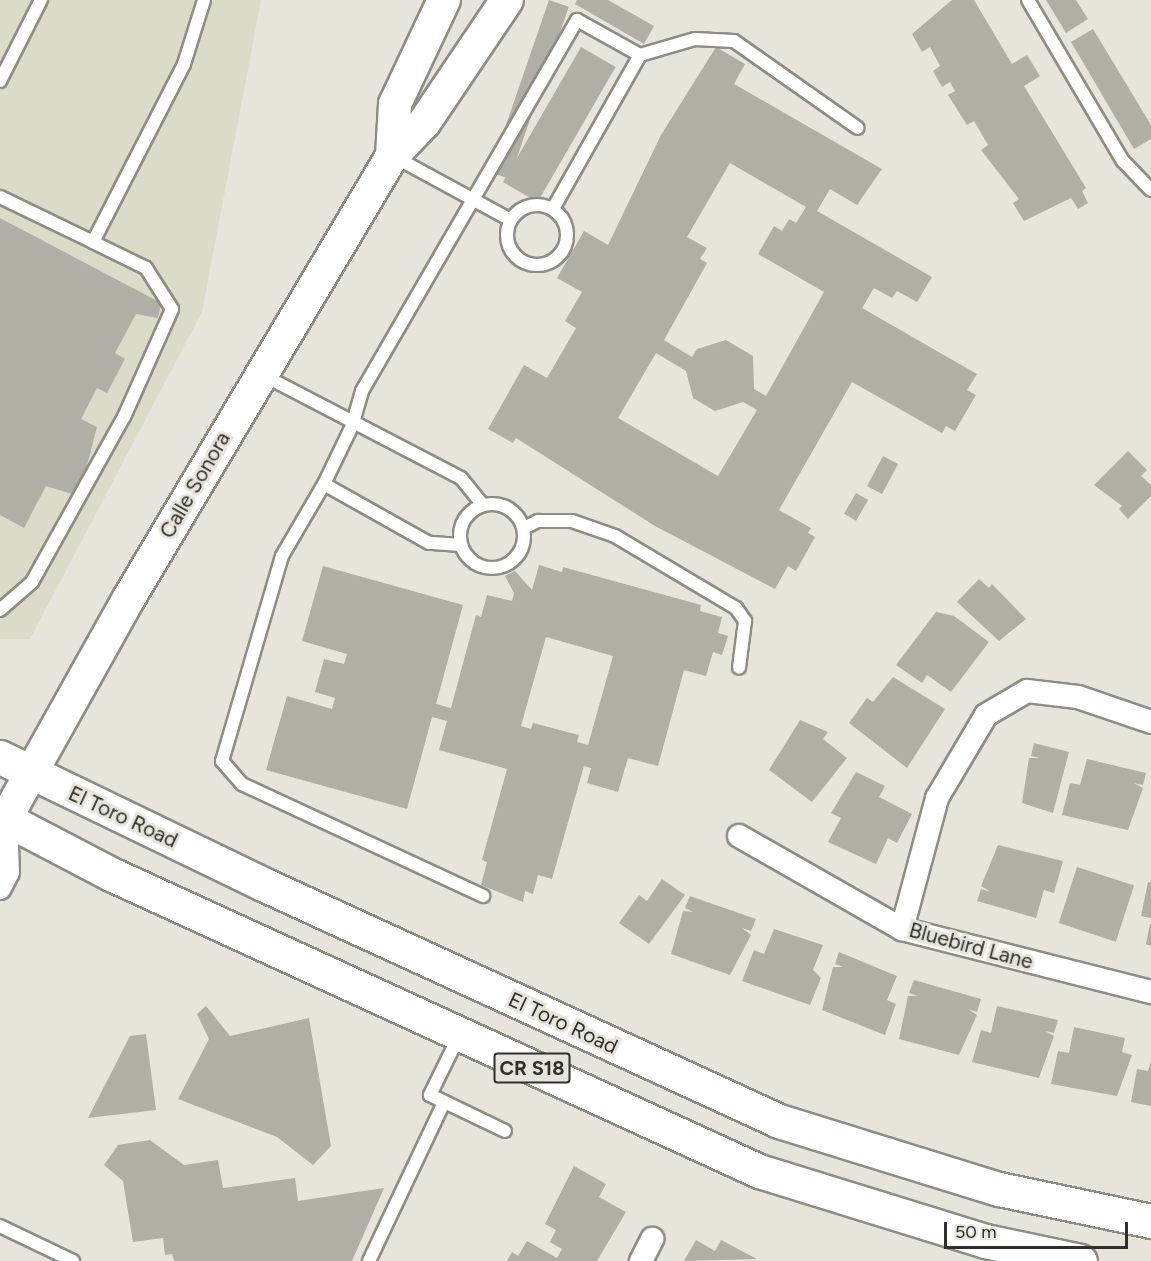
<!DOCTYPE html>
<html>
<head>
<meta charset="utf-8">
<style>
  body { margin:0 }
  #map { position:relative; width:1151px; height:1261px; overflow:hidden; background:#e7e5db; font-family:Figtree,sans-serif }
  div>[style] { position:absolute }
  .built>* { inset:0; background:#dcdac9 }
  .building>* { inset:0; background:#b0aea5; transform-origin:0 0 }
  .roads { filter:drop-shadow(2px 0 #8e8c83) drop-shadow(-2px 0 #8e8c83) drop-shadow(0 2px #8e8c83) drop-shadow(0 -2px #8e8c83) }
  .lane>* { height:12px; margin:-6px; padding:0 6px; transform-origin:6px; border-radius:6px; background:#fff }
  .lane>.ring { margin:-6px; padding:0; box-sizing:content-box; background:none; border:12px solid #fff; border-radius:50% }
  .street>* { height:22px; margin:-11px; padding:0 11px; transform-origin:11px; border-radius:11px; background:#fff }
  .secondary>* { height:32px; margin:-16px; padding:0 16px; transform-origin:16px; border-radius:16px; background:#fff }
  .primary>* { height:33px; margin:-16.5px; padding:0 16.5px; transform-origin:16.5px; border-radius:16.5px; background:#fff }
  span { translate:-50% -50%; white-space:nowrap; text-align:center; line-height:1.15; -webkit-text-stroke:6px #e7e5db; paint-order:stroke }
  .shield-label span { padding:2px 4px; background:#e7e5db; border:2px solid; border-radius:4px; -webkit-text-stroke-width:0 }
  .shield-label { font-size:20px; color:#2f2f2b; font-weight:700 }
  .street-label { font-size:21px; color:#2f2f2b }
  .scale { position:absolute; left:944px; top:1222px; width:184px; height:27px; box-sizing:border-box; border:3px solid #2f2f2b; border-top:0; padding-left:8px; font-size:18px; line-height:21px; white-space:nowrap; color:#2f2f2b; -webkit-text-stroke:4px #e7e5db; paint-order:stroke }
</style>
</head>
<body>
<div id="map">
  <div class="built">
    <div style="clip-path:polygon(0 0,261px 0,202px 312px,30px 639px,0 639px)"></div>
  </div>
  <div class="building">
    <div style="left:549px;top:0;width:21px;height:182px;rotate:19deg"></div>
    <div style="clip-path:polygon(577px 0,608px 0,654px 26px,644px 44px,575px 4px)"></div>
    <div style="clip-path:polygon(952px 0,974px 0,1012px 64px,1027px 55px,1040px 76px,1024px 86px,1086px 188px,1082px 191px,1088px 203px,1078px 209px,1071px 198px,1024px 221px,1013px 203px,1019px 199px,981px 150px,988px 145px,974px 121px,967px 125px,948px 95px,955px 91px,950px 82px,942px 87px,933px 71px,940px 66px,930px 47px,922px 52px,912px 34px)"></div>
    <div style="clip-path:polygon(1046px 0,1076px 0,1088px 19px,1066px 33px)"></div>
    <div style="clip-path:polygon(1093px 29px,1151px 125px,1151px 139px,1134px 149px,1071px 42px)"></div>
    <div style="left:581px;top:47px;width:40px;height:156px;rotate:30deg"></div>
    <div style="clip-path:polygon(evenodd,716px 47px,745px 64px,734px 84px,882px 169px,857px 205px,830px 189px,817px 211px,932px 277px,917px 302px,897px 291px,892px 298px,874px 288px,862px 308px,977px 374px,967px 390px,976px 395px,955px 431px,946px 426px,942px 433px,852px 382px,779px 510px,811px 528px,808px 533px,815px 537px,796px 571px,788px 566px,775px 589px,655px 526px,516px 438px,513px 443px,488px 429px,524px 365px,547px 378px,576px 328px,565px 321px,582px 292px,557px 278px,584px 231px,608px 245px,661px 135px,716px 47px,730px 163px,806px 207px,796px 223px,789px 219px,782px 231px,774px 226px,758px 254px,824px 292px,766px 396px,754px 389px,753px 356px,726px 340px,697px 349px,692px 357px,664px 340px,707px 263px,700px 259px,707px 248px,687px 237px,730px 163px,716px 47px,656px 353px,686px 371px,693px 398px,715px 411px,743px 402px,757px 410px,718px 476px,618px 418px,656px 353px)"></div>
    <div style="clip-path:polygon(0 218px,161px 303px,158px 318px,136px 314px,115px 353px,125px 359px,107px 393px,97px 388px,81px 419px,97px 427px,79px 496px,46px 486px,24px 528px,0 515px)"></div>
    <div style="clip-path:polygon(1128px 451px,1147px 470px,1141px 476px,1151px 485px,1151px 496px,1128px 519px,1119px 509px,1122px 506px,1094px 485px)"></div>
    <div style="left:883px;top:456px;width:17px;height:34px;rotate:28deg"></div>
    <div style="left:856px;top:493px;width:14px;height:24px;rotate:30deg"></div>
    <div style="clip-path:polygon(evenodd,539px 565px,562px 572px,563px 567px,701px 605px,700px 611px,722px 617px,718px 633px,728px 636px,722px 655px,713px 652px,706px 676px,684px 670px,658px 766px,628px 758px,618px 792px,587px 783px,591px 768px,584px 766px,552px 879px,538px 875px,533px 894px,525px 891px,523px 902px,481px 885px,487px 862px,482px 860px,507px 769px,439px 750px,447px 721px,432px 717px,407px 809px,266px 770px,287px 696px,332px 709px,335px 698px,315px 692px,324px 659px,344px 664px,347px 654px,302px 641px,323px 566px,463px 605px,436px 704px,451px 708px,476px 615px,481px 617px,487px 595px,512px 601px,514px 593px,505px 576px,515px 571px,532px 590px,539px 565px,546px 637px,613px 656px,588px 745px,577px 742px,579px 735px,533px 723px,531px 729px,521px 726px,546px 637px)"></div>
    <div style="clip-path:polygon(979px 579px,989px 588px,992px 584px,1026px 619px,999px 641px,957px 602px)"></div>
    <div style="clip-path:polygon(936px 612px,954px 616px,989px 642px,951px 692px,927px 675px,922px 683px,896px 665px)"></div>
    <div style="clip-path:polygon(893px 677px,945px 709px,907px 768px,849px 723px,867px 698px,873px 702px)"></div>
    <div style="clip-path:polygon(800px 720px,828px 732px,823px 739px,847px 758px,812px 802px,769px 770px)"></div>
    <div style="clip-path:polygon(1034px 743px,1069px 752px,1053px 813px,1022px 803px,1029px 758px,1040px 758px,1031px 756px)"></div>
    <div style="clip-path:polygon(1087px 759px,1146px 773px,1143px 785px,1134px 783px,1143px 788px,1128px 830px,1062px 815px,1070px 783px,1080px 785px)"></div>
    <div style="clip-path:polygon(856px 772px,885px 786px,879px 797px,912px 814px,897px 843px,888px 838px,876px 864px,828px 842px,841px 818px,831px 813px)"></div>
    <div style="clip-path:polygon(998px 845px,1063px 861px,1054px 893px,1044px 890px,1036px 918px,977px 901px,981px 889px,991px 892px,981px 886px)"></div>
    <div style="left:1077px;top:867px;width:60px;height:59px;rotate:18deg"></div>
    <div style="clip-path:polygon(662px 879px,685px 895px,649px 944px,619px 923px,639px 895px,647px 901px)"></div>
    <div style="clip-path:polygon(1148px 882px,1151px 883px,1151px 918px,1141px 916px)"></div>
    <div style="clip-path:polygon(690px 896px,756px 919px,751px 931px,742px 928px,751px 935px,730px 975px,671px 954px,683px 911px,693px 912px,685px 908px)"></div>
    <div style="clip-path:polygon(1150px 924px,1151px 924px,1151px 946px,1146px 944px)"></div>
    <div style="clip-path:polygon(774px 929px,823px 945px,813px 970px,821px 978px,810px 1005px,742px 981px,754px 950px,764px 954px)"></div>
    <div style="clip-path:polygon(839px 952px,897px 976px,887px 1000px,896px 1004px,885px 1035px,822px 1010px,833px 967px,843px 967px,835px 964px)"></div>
    <div style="clip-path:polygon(914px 980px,981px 999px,977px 1012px,968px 1009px,977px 1015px,959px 1055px,899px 1039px,908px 996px,918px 996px,909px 993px)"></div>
    <div style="clip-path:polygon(206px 1006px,230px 1036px,309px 1018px,331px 1146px,313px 1165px,277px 1137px,178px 1099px,209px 1039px,197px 1014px)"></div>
    <div style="clip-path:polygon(997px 1006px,1058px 1020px,1054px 1033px,1045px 1031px,1054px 1036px,1039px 1078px,972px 1062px,981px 1030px,991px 1033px)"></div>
    <div style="clip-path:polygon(1074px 1027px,1125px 1038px,1122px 1052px,1132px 1055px,1117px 1096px,1051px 1084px,1058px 1051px,1069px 1053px)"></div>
    <div style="clip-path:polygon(146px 1034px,156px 1110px,88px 1118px,130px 1036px)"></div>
    <div style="clip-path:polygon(1151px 1061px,1151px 1106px,1131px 1102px,1137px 1069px,1148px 1071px)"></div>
    <div style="clip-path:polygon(150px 1140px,184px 1165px,218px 1160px,223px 1188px,295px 1178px,298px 1201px,384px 1188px,352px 1261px,174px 1261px,172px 1254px,165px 1255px,163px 1238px,133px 1242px,123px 1181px,104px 1165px,118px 1145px)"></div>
    <div style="clip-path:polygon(574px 1166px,606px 1184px,599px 1197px,626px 1212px,597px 1261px,507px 1261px,512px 1252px,518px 1256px,527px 1241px,557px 1258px,562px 1249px,550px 1242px,556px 1230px,545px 1224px)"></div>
    <div style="clip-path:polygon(696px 1240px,715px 1251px,721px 1240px,757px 1259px,684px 1261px)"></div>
  </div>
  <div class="roads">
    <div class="lane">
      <div style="left:1028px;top:0;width:187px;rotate:59.5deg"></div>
      <div style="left:1123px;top:161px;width:40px;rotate:46deg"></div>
      <div style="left:640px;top:55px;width:57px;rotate:-16.2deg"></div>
      <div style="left:695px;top:39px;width:39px;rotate:3deg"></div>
      <div style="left:734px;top:41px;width:151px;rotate:35.1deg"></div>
      <div style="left:0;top:81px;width:91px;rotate:-63.2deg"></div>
      <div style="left:393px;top:156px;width:134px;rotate:28.5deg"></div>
      <div style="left:0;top:197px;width:103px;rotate:25.8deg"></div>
      <div style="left:93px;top:242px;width:200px;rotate:-62.9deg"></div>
      <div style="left:184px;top:64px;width:67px;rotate:-72.6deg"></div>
      <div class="ring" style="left:507px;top:205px;width:48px;height:48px"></div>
      <div style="left:261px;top:374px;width:225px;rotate:27.5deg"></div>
      <div style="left:461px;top:478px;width:35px;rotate:51deg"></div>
      <div style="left:324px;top:484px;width:64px;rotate:-64.2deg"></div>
      <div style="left:352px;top:426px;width:36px;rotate:-74deg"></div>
      <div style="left:362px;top:391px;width:429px;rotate:-59.9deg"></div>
      <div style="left:577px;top:20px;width:72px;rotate:29.1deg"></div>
      <div style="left:640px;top:55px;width:177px;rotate:119.5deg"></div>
      <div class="ring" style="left:460px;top:504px;width:52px;height:52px"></div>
      <div style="left:524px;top:528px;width:16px;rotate:-27deg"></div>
      <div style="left:538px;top:521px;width:34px"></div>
      <div style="left:572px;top:521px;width:46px;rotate:19.2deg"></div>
      <div style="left:615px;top:536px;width:141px;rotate:30.8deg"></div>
      <div style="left:736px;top:608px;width:16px;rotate:55deg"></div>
      <div style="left:745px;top:621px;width:47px;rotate:97.3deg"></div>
      <div style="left:460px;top:545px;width:31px;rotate:-176deg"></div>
      <div style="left:429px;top:543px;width:120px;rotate:-150.7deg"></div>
      <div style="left:324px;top:484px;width:83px;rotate:120.3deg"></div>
      <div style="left:282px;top:556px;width:214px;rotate:106.3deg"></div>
      <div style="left:222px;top:761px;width:30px;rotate:49deg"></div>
      <div style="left:242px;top:784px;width:266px;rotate:24.9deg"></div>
      <div style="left:0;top:610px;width:43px;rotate:-41.2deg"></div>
      <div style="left:32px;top:582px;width:189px;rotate:-60.9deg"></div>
      <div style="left:124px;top:417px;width:118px;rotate:-66deg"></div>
      <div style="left:172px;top:309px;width:49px;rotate:-122.4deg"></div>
      <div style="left:146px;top:268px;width:59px;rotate:-153.9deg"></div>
      <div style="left:459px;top:1036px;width:66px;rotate:116.2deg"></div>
      <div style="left:430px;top:1095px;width:83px;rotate:25.6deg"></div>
      <div style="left:0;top:1226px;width:81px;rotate:25.6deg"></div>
      <div style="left:369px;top:1261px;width:176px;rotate:-64.7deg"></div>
    </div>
    <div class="street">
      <div style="left:0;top:821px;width:7px;rotate:-27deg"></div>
      <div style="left:6px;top:818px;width:54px;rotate:87.9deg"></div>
      <div style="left:8px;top:872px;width:18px;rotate:117deg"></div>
      <div style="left:739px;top:836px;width:188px;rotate:29.7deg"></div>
      <div style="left:902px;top:929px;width:257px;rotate:14.2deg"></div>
      <div style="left:902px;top:929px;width:136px;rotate:-75deg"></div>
      <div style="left:937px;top:798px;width:96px;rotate:-59.4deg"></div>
      <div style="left:986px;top:715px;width:48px;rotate:-30.3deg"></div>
      <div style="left:1027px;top:691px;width:51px;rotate:6.7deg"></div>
      <div style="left:1078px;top:697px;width:77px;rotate:18.9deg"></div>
      <div style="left:641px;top:1261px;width:25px;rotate:-63deg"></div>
    </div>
    <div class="secondary">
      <div style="left:392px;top:156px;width:52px;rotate:-86.7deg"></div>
      <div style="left:395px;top:104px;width:115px;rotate:-64.8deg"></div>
      <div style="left:6px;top:818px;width:252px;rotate:-60.8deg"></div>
      <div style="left:129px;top:598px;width:514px;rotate:-59.25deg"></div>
      <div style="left:392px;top:156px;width:46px;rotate:-45.9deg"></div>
      <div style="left:424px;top:123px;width:148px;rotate:-56deg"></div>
    </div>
    <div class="primary">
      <div style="left:0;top:757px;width:294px;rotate:25.8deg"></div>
      <div style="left:265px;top:885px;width:566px;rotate:24.66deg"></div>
      <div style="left:779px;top:1121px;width:230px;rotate:17.2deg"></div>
      <div style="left:999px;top:1189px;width:155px;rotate:11.9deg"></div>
      <div style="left:0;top:816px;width:127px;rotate:27.6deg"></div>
      <div style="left:113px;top:875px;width:711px;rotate:24.62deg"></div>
      <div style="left:759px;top:1171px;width:237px;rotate:17.2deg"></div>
      <div style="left:985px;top:1241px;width:97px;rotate:11.9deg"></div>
    </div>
  </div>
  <div class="shield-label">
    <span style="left:532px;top:1068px">CR S18</span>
  </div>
  <div class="street-label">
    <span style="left:195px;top:485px;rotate:-60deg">Calle Sonora</span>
    <span style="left:123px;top:817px;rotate:25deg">El Toro Road</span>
    <span style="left:971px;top:946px;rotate:15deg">Bluebird Lane</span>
    <span style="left:563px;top:1023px;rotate:25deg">El Toro Road</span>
  </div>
  <div class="scale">50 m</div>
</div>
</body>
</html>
